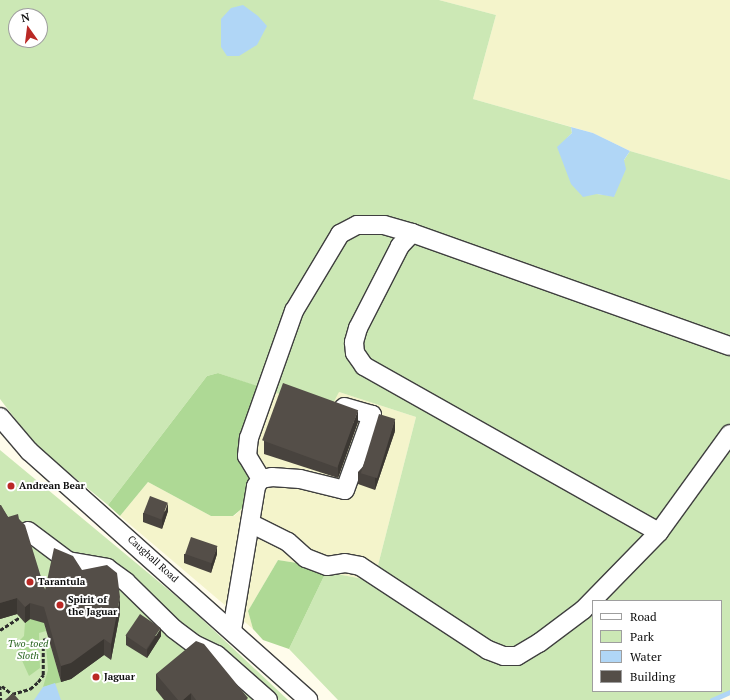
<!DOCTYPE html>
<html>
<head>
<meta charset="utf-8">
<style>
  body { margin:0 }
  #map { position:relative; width:730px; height:700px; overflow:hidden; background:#fffceb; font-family:"PT Serif",serif }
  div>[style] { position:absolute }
  .farmland>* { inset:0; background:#f4f4cb }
  .green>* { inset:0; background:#cce8b5 }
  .forest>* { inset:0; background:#aed995 }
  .water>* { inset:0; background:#b0d6f6 }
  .stream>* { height:4.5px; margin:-2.25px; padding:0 2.25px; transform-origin:2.25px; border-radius:2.25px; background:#b0d6f6 }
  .path>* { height:2.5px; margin-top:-1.25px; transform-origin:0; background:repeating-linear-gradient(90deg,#2e2e2e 0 4px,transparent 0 6px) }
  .roads { filter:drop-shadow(1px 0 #3f3f3f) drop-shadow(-1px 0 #3f3f3f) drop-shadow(0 1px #3f3f3f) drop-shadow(0 -1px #3f3f3f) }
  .minor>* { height:18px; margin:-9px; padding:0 9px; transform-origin:9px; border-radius:9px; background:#fff }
  .wall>* { inset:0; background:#48433e }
  .shaded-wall>* { inset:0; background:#3b3732 }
  .building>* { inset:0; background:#544e48; transform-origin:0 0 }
  .dots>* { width:11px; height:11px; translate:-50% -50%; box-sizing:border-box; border:2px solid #fff; border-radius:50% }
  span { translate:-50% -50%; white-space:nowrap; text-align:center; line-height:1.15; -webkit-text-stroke:4px #fff; paint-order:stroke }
  .poi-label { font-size:10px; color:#0c0c0c; font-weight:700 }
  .left { translate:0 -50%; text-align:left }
  .street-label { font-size:10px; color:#0c0c0c }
  .park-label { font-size:10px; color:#26621d; font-style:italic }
  .legend { position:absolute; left:592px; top:600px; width:130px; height:92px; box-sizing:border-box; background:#fff; border:1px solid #9e9e9e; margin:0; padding:5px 7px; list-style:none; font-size:12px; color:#0c0c0c }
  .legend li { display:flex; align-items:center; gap:8px; height:20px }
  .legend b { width:20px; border:1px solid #9e9e9e }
  .north { position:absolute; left:8px; top:8px; width:40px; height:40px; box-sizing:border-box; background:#fff; border:1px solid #9e9e9e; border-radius:50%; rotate:346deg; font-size:11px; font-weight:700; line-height:16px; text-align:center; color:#0c0c0c }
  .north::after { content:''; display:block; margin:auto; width:14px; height:18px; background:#ba2925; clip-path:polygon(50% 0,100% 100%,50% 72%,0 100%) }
</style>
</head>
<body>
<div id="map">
  <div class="farmland">
    <div style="clip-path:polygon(439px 0,730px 0,730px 180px,630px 151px,593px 133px,473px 99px,496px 15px)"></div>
    <div style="clip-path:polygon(270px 390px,339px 392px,416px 417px,374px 581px,326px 572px,316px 566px,278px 560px,248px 611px,253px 629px,120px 516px,148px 482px,211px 516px,234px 516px,245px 506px,250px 470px)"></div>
  </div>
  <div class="green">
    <div style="clip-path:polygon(evenodd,0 0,439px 0,496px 15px,473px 99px,571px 127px,572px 133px,567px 138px,597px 194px,614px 196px,624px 160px,630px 151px,730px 180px,730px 692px,712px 700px,338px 700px,289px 649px,326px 572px,374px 581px,416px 417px,339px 392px,329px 411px,218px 373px,207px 376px,108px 505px,36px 446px,0 399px,0 0,16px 16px,40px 16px,40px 40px,16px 40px,16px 16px,0 0,593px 601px,721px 601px,721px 691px,593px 691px,593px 601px)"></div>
    <div style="clip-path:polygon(0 450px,188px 606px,288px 700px,0 700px)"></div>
  </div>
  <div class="forest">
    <div style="clip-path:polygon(218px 373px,270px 390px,250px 470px,245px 506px,233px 516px,211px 516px,148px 482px,120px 516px,108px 505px,207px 376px)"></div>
    <div style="clip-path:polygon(278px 560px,316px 566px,326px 572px,289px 649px,263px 640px,253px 629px,248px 611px)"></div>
    <div style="clip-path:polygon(31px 618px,44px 621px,46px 631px,39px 633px,40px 668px,29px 676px,15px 645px,24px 636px,25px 623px)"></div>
    <div style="clip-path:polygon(50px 644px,61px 682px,43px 687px,48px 670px,46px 645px)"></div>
  </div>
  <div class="water">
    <div style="clip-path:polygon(243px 5px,258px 16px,267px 26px,257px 45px,239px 56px,227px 56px,221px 47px,221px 19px,231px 8px)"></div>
    <div style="clip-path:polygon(571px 127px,593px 133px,630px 151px,624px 160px,626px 169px,614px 197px,597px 194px,583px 197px,571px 184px,557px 147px,572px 133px)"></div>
    <div style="clip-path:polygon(55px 683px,61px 700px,34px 700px,43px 687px)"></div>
  </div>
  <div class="stream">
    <div style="left:712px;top:700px;width:20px;rotate:-24deg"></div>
  </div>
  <div class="path">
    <div style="left:0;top:630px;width:24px;rotate:-33deg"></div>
    <div style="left:0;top:686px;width:14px;rotate:86deg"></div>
    <div style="left:2px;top:686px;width:13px;rotate:39deg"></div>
    <div style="left:12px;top:694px;width:19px;rotate:-16deg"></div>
    <div style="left:30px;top:689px;width:11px;rotate:-41deg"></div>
    <div style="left:38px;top:682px;width:9px;rotate:-54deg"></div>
    <div style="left:43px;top:675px;width:35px;rotate:-90deg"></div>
    <div style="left:43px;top:640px;width:5px;rotate:-22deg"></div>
  </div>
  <div class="roads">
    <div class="minor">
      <div style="left:412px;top:233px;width:18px;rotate:133deg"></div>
      <div style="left:400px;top:246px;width:92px;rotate:117.1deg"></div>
      <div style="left:358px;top:328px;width:15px;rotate:106deg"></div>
      <div style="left:354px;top:342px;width:11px;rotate:85deg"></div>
      <div style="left:355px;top:353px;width:16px;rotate:55deg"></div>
      <div style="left:364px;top:366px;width:338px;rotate:29.4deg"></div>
      <div style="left:0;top:417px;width:45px;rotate:49.5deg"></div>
      <div style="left:29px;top:451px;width:374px;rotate:41.7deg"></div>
      <div style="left:261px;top:479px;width:27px;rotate:-121deg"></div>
      <div style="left:247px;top:456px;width:18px;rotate:-84deg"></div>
      <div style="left:249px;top:438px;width:135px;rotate:-70.5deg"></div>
      <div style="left:294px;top:311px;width:90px;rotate:-59.1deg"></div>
      <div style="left:340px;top:234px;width:19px;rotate:-28deg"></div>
      <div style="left:357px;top:225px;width:27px"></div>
      <div style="left:384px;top:225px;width:29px;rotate:16deg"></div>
      <div style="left:412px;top:233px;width:337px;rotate:19.6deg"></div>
      <div style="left:250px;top:523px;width:42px;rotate:26.6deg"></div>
      <div style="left:288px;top:542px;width:24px;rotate:42deg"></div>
      <div style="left:306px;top:558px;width:22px;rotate:21deg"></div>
      <div style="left:327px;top:566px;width:18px;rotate:-9deg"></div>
      <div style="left:345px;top:563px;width:15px;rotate:11deg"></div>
      <div style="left:360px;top:566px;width:153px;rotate:33.3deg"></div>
      <div style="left:488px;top:650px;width:17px;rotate:21deg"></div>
      <div style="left:504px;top:656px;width:13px"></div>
      <div style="left:517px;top:656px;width:26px;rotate:-31deg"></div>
      <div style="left:539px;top:643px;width:55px;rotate:-36.9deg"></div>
      <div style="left:583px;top:610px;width:109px;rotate:-45.7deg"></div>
      <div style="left:659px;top:532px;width:121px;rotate:-54.1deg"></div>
      <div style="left:28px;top:531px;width:50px;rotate:36.9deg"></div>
      <div style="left:68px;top:561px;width:40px;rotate:10deg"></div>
      <div style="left:107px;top:568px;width:24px;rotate:36deg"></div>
      <div style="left:126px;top:582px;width:67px;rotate:44.4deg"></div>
      <div style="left:174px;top:629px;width:25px;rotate:37deg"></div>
      <div style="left:194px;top:644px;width:25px;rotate:26deg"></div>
      <div style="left:217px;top:655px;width:68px;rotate:41.4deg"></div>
      <div style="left:232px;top:630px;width:146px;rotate:-80.5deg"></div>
      <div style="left:256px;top:486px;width:9px;rotate:-54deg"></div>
      <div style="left:261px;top:479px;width:11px;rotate:-10deg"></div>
      <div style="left:272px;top:477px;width:28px;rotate:4deg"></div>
      <div style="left:300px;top:479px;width:46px;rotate:13.7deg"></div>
      <div style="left:345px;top:490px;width:80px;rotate:-70.2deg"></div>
      <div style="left:372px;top:415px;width:29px;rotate:-164deg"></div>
    </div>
  </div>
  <div class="wall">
    <div style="clip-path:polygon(358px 422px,338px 478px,264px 454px,264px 441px)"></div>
    <div style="clip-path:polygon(395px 431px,375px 490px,358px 484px,358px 472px)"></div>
    <div style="clip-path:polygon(0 505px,8px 517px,19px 519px,45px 590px,82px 570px,120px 613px,111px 660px,104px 655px,71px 679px,61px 682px,44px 623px,30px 619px,25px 623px,17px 614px,0 619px)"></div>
    <div style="clip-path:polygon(168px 511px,162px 529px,143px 522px,143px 513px)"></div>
    <div style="clip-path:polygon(184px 554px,217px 554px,211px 573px,184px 563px)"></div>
    <div style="clip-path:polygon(126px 636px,161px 636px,147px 658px,126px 645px)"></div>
    <div style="clip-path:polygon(156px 674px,248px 700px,164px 700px,156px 690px)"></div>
  </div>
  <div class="shaded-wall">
    <div style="clip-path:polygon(358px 410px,358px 422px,338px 478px,338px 465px)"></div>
    <div style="clip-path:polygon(395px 419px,395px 431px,375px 490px,375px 477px)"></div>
    <div style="clip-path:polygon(168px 503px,168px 511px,162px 529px,162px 520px)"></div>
    <div style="clip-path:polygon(217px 546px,217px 554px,211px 573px,211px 564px)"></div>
    <div style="clip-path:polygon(120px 597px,120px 613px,111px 660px,111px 644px)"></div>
    <div style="clip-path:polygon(17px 598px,17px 614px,0 619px,0 603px)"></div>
    <div style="clip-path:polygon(30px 603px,30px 619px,25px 623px,25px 607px)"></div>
    <div style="clip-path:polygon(161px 628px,161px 636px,147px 658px,147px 650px)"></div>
    <div style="clip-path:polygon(104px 639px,104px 655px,71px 679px,61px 682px,61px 666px)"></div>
    <div style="clip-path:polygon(191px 693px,191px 700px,183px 700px)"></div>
  </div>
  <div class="building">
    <div style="left:283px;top:383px;width:80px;height:61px;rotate:20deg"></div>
    <div style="left:379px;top:414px;width:17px;height:62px;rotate:17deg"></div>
    <div style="left:150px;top:496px;width:19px;height:18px;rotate:21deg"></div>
    <div style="clip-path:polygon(0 505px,1px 505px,8px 517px,18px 514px,19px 519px,25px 525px,45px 590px,54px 548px,73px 556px,82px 570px,107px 565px,117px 573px,120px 597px,111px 644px,104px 639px,71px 663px,61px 666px,44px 607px,30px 603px,25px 607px,17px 598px,0 603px)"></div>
    <div style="left:191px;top:537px;width:28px;height:18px;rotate:19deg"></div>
    <div style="left:140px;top:614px;width:25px;height:26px;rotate:34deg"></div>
    <div style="clip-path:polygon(196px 641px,204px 644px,248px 698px,246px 700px,196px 700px,191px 693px,183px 700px,178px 700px,156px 674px)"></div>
    <div style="clip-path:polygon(13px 693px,19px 700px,5px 700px)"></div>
  </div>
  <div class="dots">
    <div style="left:11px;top:486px;background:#ba2925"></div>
    <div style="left:30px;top:582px;background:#ba2925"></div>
    <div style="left:60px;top:605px;background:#ba2925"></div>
    <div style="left:96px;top:677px;background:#ba2925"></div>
  </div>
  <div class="poi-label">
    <span class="left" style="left:19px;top:486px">Andrean Bear</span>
    <span class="left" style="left:38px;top:582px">Tarantula</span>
    <span class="left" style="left:68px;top:605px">Spirit of<br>the Jaguar</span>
    <span class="left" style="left:104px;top:677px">Jaguar</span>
  </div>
  <div class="street-label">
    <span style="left:153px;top:559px;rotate:42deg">Caughall Road</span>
  </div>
  <div class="park-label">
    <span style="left:28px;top:649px">Two-toed<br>Sloth</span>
  </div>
  <ul class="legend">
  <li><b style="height:5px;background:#fff"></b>Road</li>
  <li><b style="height:11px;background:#cce8b5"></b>Park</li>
  <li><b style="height:11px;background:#b0d6f6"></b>Water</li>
  <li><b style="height:11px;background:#544e48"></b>Building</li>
  </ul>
  <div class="north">N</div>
</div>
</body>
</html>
